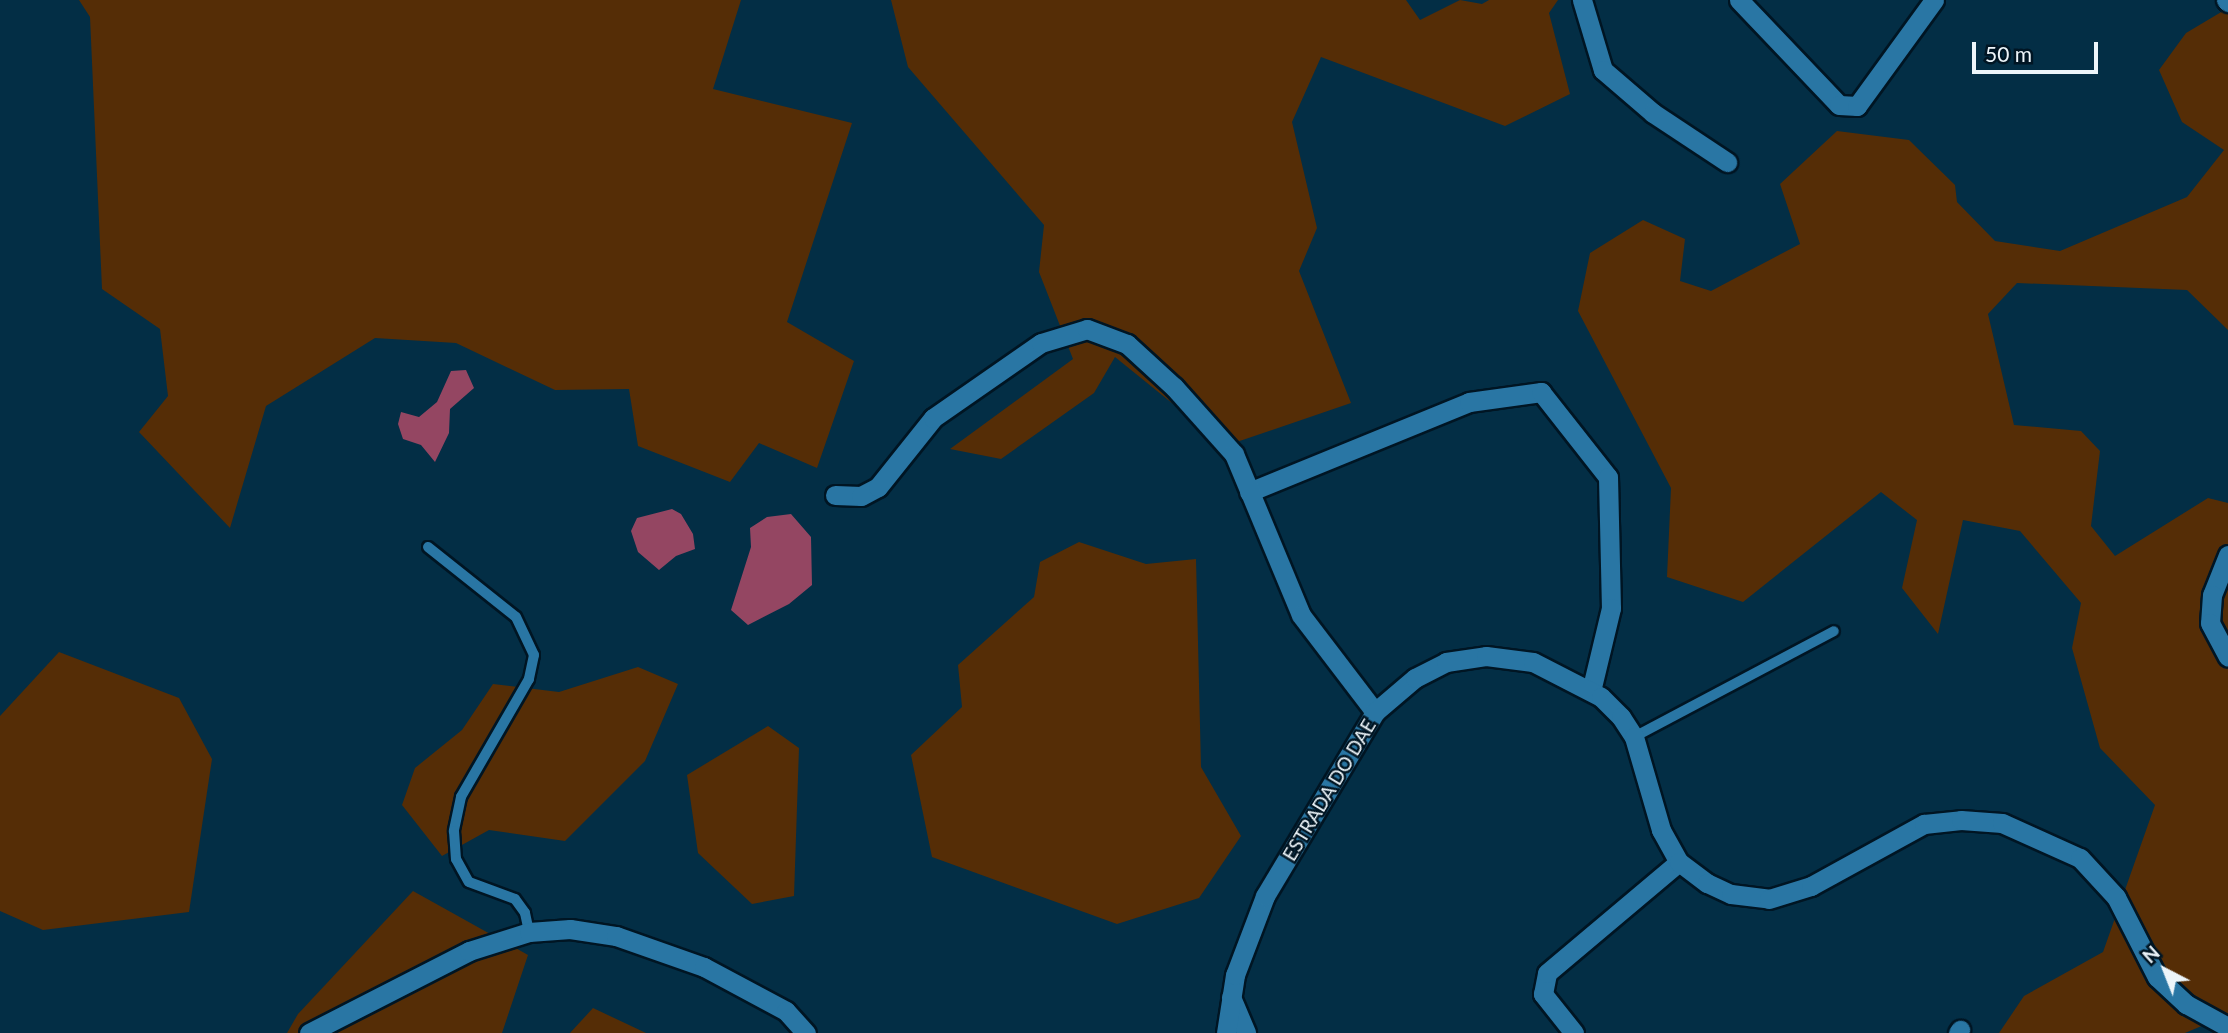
<!DOCTYPE html>
<html>
<head>
<meta charset="utf-8">
<style>
  body { margin:0 }
  #map { position:relative; width:2228px; height:1033px; overflow:hidden; background:#032e45; font-family:Lato,sans-serif }
  div>[style] { position:absolute }
  .green>* { inset:0; background:#552d06 }
  .water>* { inset:0; background:#944662 }
  .roads { filter:drop-shadow(2px 0 #001523) drop-shadow(-2px 0 #001523) drop-shadow(0 2px #001523) drop-shadow(0 -2px #001523) }
  .service>* { height:10px; margin:-5px; padding:0 5px; transform-origin:5px; border-radius:5px; background:#2976a4 }
  .minor>* { height:19px; margin:-9.5px; padding:0 9.5px; transform-origin:9.5px; border-radius:9.5px; background:#2976a4 }
  .tertiary>* { height:19px; margin:-9.5px; padding:0 9.5px; transform-origin:9.5px; border-radius:9.5px; background:#2976a4 }
  span { translate:-50% -50%; white-space:nowrap; text-align:center; line-height:1.15; -webkit-text-stroke:5px #001523; paint-order:stroke }
  .street-label { font-size:19px; color:#edf5fa }
  .north { position:absolute; left:2130px; top:935px; width:70px; height:70px; -webkit-text-stroke:5px #001523; paint-order:stroke; rotate:318deg; font-size:19px; font-weight:700; line-height:28px; text-align:center; color:#edf5fa }
  .north::after { content:''; display:block; margin:auto; width:24px; height:32px; background:#edf5fa; clip-path:polygon(50% 0,100% 100%,50% 72%,0 100%) }
  .scale { position:absolute; left:1972px; top:42px; width:126px; height:32px; box-sizing:border-box; border:4px solid #edf5fa; border-top:0; padding-left:9px; font-size:21px; line-height:24px; white-space:nowrap; color:#edf5fa; -webkit-text-stroke:5px #001523; paint-order:stroke }
</style>
</head>
<body>
<div id="map">
  <div class="green">
    <div style="clip-path:polygon(79px 0,741px 0,713px 89px,852px 123px,787px 322px,854px 361px,817px 468px,759px 443px,730px 482px,638px 446px,629px 389px,555px 390px,456px 343px,375px 338px,266px 406px,230px 528px,139px 432px,168px 396px,160px 329px,102px 289px,90px 17px)"></div>
    <div style="clip-path:polygon(891px 0,1406px 0,1420px 20px,1460px 0,1482px 4px,1489px 0,1558px 0,1549px 13px,1570px 94px,1505px 126px,1321px 57px,1292px 122px,1317px 228px,1299px 271px,1351px 403px,1225px 446px,1115px 357px,1094px 393px,1001px 459px,950px 449px,1073px 359px,1039px 272px,1044px 225px,908px 67px)"></div>
    <div style="clip-path:polygon(2228px 8px,2228px 330px,2187px 290px,2017px 283px,1988px 314px,2014px 425px,2081px 431px,2100px 451px,2091px 526px,2115px 556px,2208px 498px,2228px 503px,2228px 1033px,2213px 1033px,2204px 1025px,2185px 1033px,1999px 1033px,2024px 996px,2103px 952px,2155px 805px,2100px 748px,2072px 648px,2081px 603px,2020px 531px,1963px 520px,1938px 634px,1902px 588px,1917px 520px,1881px 492px,1743px 602px,1667px 577px,1671px 488px,1578px 311px,1590px 253px,1643px 220px,1685px 239px,1680px 281px,1711px 291px,1800px 244px,1780px 184px,1837px 131px,1909px 140px,1955px 185px,1957px 202px,1995px 241px,2060px 251px,2187px 197px,2224px 150px,2182px 122px,2159px 70px,2186px 33px)"></div>
    <div style="clip-path:polygon(1079px 542px,1146px 564px,1196px 559px,1201px 767px,1241px 836px,1199px 898px,1117px 924px,932px 857px,911px 755px,962px 707px,958px 665px,1034px 597px,1040px 562px)"></div>
    <div style="clip-path:polygon(59px 652px,179px 698px,212px 759px,189px 912px,43px 930px,0 911px,0 716px)"></div>
    <div style="clip-path:polygon(638px 667px,678px 684px,645px 761px,565px 841px,489px 830px,442px 856px,402px 805px,415px 768px,462px 730px,493px 684px,559px 692px)"></div>
    <div style="clip-path:polygon(768px 726px,799px 748px,794px 896px,752px 904px,698px 853px,687px 775px)"></div>
    <div style="clip-path:polygon(413px 891px,528px 955px,502px 1033px,287px 1033px,298px 1014px)"></div>
    <div style="clip-path:polygon(593px 1008px,646px 1033px,570px 1033px)"></div>
  </div>
  <div class="water">
    <div style="clip-path:polygon(466px 370px,474px 388px,450px 409px,449px 433px,435px 462px,421px 445px,403px 439px,398px 424px,401px 412px,419px 417px,437px 402px,451px 371px)"></div>
    <div style="clip-path:polygon(672px 509px,681px 514px,693px 534px,695px 549px,676px 556px,659px 570px,638px 552px,631px 531px,637px 518px)"></div>
    <div style="clip-path:polygon(791px 514px,811px 537px,812px 585px,789px 604px,748px 625px,731px 610px,751px 547px,750px 528px,767px 517px)"></div>
  </div>
  <div class="roads">
    <div class="service">
      <div style="left:428px;top:547px;width:112px;rotate:38.5deg"></div>
      <div style="left:516px;top:617px;width:42px;rotate:64.7deg"></div>
      <div style="left:534px;top:655px;width:25px;rotate:102deg"></div>
      <div style="left:529px;top:679px;width:136px;rotate:120deg"></div>
      <div style="left:461px;top:797px;width:35px;rotate:102deg"></div>
      <div style="left:454px;top:831px;width:28px;rotate:86deg"></div>
      <div style="left:456px;top:859px;width:26px;rotate:61deg"></div>
      <div style="left:469px;top:882px;width:49px;rotate:20.3deg"></div>
      <div style="left:515px;top:899px;width:17px;rotate:54deg"></div>
      <div style="left:525px;top:913px;width:19px;rotate:78deg"></div>
      <div style="left:1634px;top:737px;width:226px;rotate:-27.9deg"></div>
    </div>
    <div class="minor">
      <div style="left:1582px;top:0;width:73px;rotate:73.3deg"></div>
      <div style="left:1603px;top:70px;width:66px;rotate:40.7deg"></div>
      <div style="left:1653px;top:113px;width:89px;rotate:33.5deg"></div>
      <div style="left:1739px;top:0;width:145px;rotate:46.4deg"></div>
      <div style="left:1839px;top:105px;width:18px;rotate:3deg"></div>
      <div style="left:1857px;top:106px;width:131px;rotate:-54deg"></div>
      <div style="left:2226px;top:0;width:3px;rotate:45deg"></div>
      <div style="left:1249px;top:492px;width:238px;rotate:-22.2deg"></div>
      <div style="left:1469px;top:402px;width:73px;rotate:-7.9deg"></div>
      <div style="left:1541px;top:392px;width:108px;rotate:51.8deg"></div>
      <div style="left:1608px;top:477px;width:131px;rotate:88.7deg"></div>
      <div style="left:1611px;top:608px;width:85px;rotate:103.5deg"></div>
      <div style="left:835px;top:495px;width:26px;rotate:2deg"></div>
      <div style="left:861px;top:496px;width:19px;rotate:-28deg"></div>
      <div style="left:878px;top:487px;width:88px;rotate:-51.4deg"></div>
      <div style="left:933px;top:418px;width:131px;rotate:-34.8deg"></div>
      <div style="left:1041px;top:343px;width:48px;rotate:-16.9deg"></div>
      <div style="left:1087px;top:329px;width:43px;rotate:20.6deg"></div>
      <div style="left:1127px;top:344px;width:64px;rotate:42.5deg"></div>
      <div style="left:1174px;top:387px;width:90px;rotate:48.2deg"></div>
      <div style="left:1234px;top:454px;width:174px;rotate:67.4deg"></div>
      <div style="left:1301px;top:615px;width:122px;rotate:52.7deg"></div>
      <div style="left:1574px;top:1033px;width:50px;rotate:-128.5deg"></div>
      <div style="left:1543px;top:994px;width:21px;rotate:-79deg"></div>
      <div style="left:1547px;top:973px;width:172px;rotate:-40.1deg"></div>
      <div style="left:1958px;top:1033px;width:4px;rotate:-56deg"></div>
    </div>
    <div class="tertiary">
      <div style="left:2228px;top:555px;width:43px;rotate:111.8deg"></div>
      <div style="left:2212px;top:595px;width:28px;rotate:94deg"></div>
      <div style="left:2210px;top:623px;width:38px;rotate:62deg"></div>
      <div style="left:1231px;top:997px;width:39px;rotate:67deg"></div>
      <div style="left:309px;top:1033px;width:180px;rotate:-27.1deg"></div>
      <div style="left:469px;top:951px;width:63px;rotate:-17.6deg"></div>
      <div style="left:529px;top:932px;width:41px;rotate:-4.2deg"></div>
      <div style="left:570px;top:929px;width:47px;rotate:8.7deg"></div>
      <div style="left:616px;top:936px;width:93px;rotate:19.4deg"></div>
      <div style="left:704px;top:967px;width:93px;rotate:28.2deg"></div>
      <div style="left:786px;top:1011px;width:30px;rotate:48deg"></div>
      <div style="left:1226px;top:1033px;width:59px;rotate:-81.2deg"></div>
      <div style="left:1235px;top:975px;width:85px;rotate:-69.2deg"></div>
      <div style="left:1265px;top:896px;width:214px;rotate:-59.1deg"></div>
      <div style="left:1375px;top:712px;width:52px;rotate:-40.4deg"></div>
      <div style="left:1415px;top:678px;width:35px;rotate:-27deg"></div>
      <div style="left:1446px;top:662px;width:40px;rotate:-8.5deg"></div>
      <div style="left:1486px;top:656px;width:47px;rotate:7.3deg"></div>
      <div style="left:1533px;top:662px;width:76px;rotate:27.2deg"></div>
      <div style="left:1601px;top:697px;width:28px;rotate:45deg"></div>
      <div style="left:1621px;top:717px;width:24px;rotate:57deg"></div>
      <div style="left:1634px;top:737px;width:97px;rotate:73.8deg"></div>
      <div style="left:1661px;top:830px;width:37px;rotate:61deg"></div>
      <div style="left:1679px;top:862px;width:35px;rotate:37deg"></div>
      <div style="left:1707px;top:883px;width:26px;rotate:25deg"></div>
      <div style="left:1731px;top:894px;width:38px;rotate:7deg"></div>
      <div style="left:1769px;top:899px;width:44px;rotate:-17.2deg"></div>
      <div style="left:1811px;top:886px;width:129px;rotate:-28.8deg"></div>
      <div style="left:1924px;top:824px;width:37px;rotate:-6deg"></div>
      <div style="left:1961px;top:820px;width:41px;rotate:4.2deg"></div>
      <div style="left:2002px;top:823px;width:85px;rotate:24.2deg"></div>
      <div style="left:2080px;top:858px;width:53px;rotate:47.3deg"></div>
      <div style="left:2116px;top:897px;width:90px;rotate:62.9deg"></div>
      <div style="left:2157px;top:977px;width:40px;rotate:43deg"></div>
      <div style="left:2186px;top:1004px;width:48px;rotate:28.7deg"></div>
    </div>
  </div>
  <div class="street-label">
    <span style="left:1329px;top:790px;rotate:-59deg">ESTRADA DO DAE</span>
  </div>
  <div class="north">N</div>
  <div class="scale">50 m</div>
</div>
</body>
</html>
